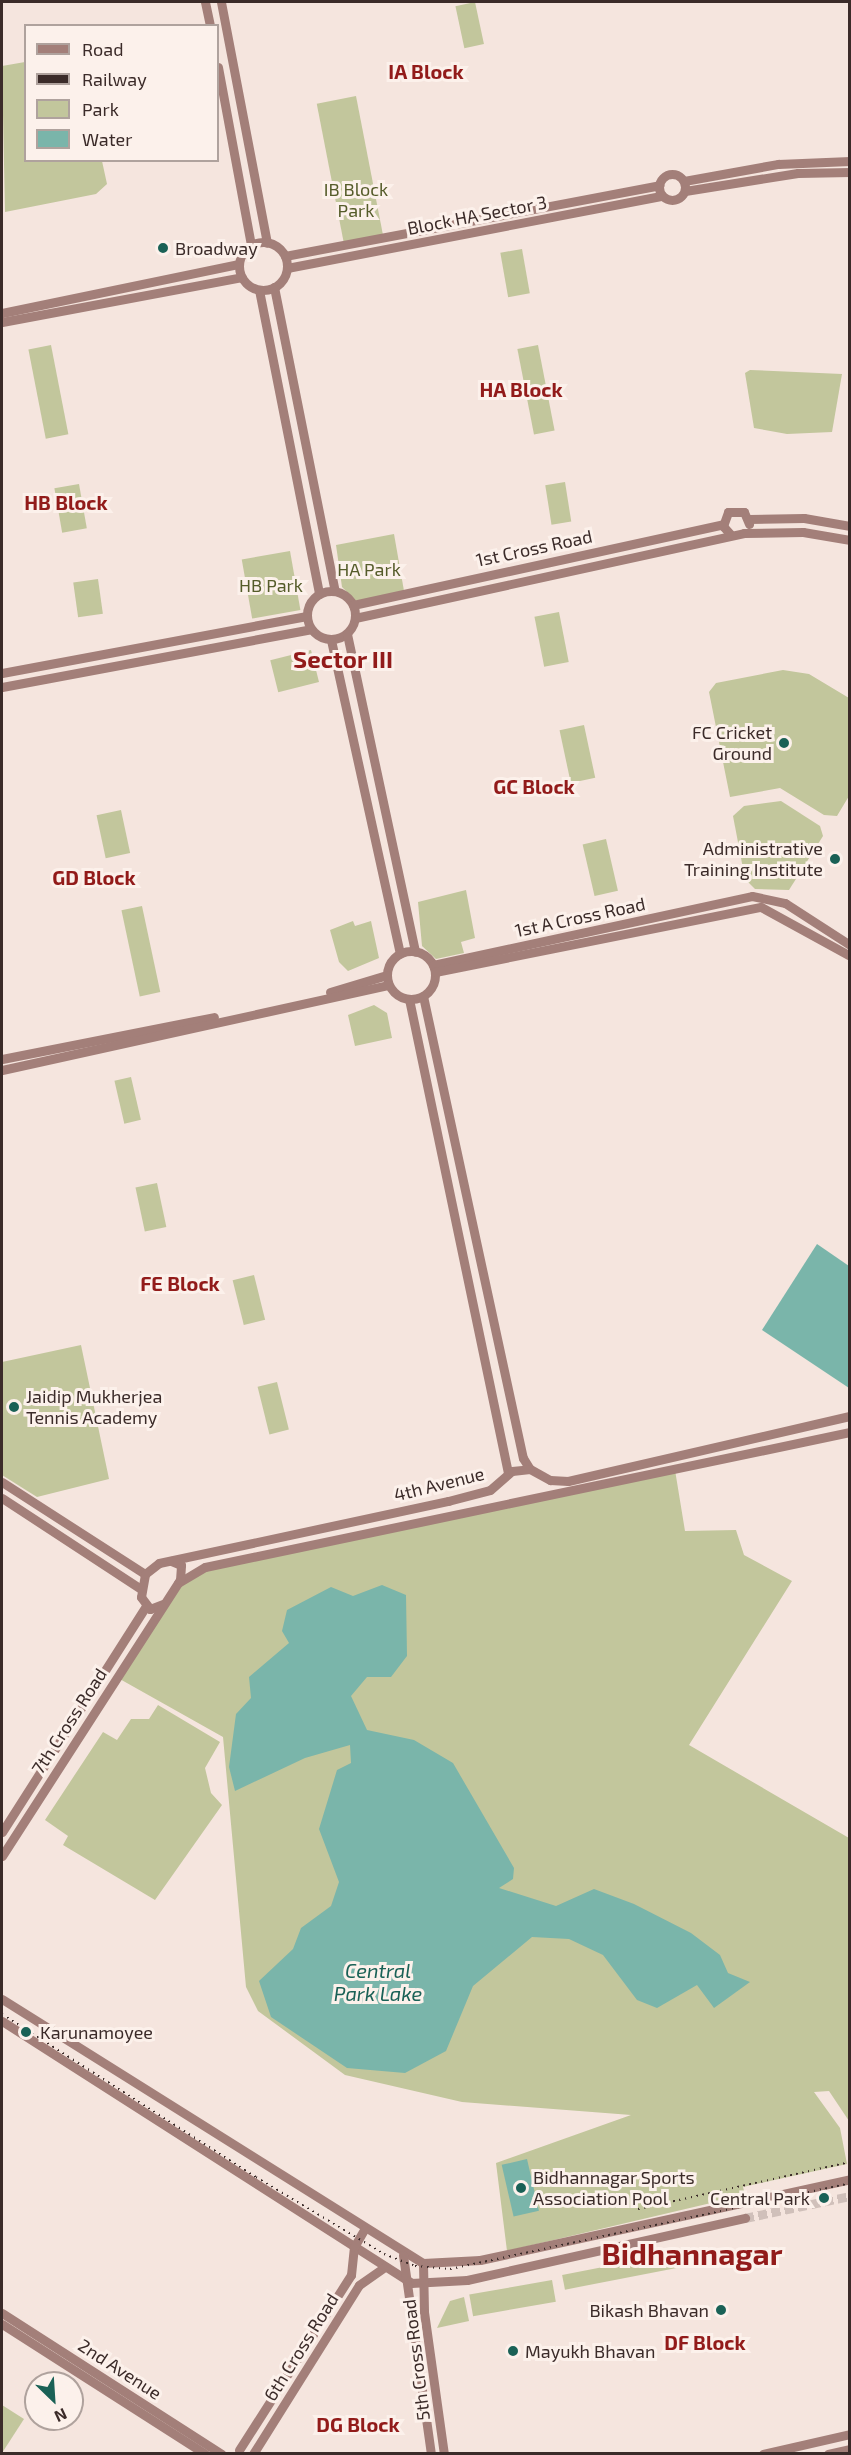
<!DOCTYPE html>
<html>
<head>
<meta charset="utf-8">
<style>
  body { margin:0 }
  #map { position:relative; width:851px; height:2455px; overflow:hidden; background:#f5e5de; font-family:"Exo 2",sans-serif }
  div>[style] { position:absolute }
  .green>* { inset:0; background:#c2c69c; transform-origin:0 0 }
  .water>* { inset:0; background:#7ab5aa; transform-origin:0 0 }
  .secondary-tunnel>* { height:9px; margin-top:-4.5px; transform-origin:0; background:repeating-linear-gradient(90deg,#d0c0ba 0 9px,transparent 0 13.5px) }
  .secondary>* { height:9px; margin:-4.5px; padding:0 4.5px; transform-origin:4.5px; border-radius:4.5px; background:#a37f79 }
  .secondary>.ring { margin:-4.5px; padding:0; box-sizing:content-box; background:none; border:9px solid #a37f79; border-radius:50% }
  .rail>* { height:2px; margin-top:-1px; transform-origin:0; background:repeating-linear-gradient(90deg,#3b2b29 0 1.5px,transparent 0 6px) }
  .dots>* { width:16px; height:16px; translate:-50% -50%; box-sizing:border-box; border:3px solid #fcf1eb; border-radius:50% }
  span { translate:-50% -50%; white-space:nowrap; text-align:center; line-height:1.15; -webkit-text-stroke:6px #fcf1eb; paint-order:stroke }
  .park-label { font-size:18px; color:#555c2a }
  .street-label { font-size:18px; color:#3b2b29 }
  .poi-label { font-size:18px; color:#3b2b29 }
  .left { translate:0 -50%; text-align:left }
  .right { translate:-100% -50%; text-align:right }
  .neighbourhood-label { font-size:20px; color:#921b1a; font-weight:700 }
  .water-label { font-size:20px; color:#1a6156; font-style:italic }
  .district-label { font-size:24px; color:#921b1a; font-weight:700 }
  .town-label { font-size:30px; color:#921b1a; font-weight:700 }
  .frame { position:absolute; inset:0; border:3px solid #3b2b29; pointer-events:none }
  .legend { position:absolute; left:24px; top:24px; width:195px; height:138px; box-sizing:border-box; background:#fcf1eb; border:2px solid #afa29d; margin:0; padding:8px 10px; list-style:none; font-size:18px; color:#3b2b29 }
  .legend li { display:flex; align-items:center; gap:12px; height:30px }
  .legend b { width:30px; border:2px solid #afa29d }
  .north { position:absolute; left:24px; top:2371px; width:60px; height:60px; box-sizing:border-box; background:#fcf1eb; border:2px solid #afa29d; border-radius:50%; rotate:155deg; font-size:16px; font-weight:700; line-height:24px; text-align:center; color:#3b2b29 }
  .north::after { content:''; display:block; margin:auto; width:21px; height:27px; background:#1a6156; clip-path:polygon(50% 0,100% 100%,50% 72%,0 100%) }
</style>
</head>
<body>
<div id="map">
  <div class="green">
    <div style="left:475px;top:2px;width:43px;height:20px;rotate:78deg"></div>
    <div style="clip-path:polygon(25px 62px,26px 160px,102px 161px,107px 184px,96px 194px,5px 212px,2px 66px)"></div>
    <div style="left:356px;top:96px;width:141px;height:40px;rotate:79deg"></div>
    <div style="left:522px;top:249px;width:45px;height:22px;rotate:80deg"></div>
    <div style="left:51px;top:345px;width:91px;height:23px;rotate:79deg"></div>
    <div style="left:538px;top:345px;width:87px;height:21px;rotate:79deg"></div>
    <div style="clip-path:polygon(750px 370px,842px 374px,832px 432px,787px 434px,754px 428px,745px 373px)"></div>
    <div style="left:565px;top:482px;width:40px;height:20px;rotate:81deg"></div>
    <div style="left:79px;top:484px;width:45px;height:25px;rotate:80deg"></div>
    <div style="clip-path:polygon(394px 534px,404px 591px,356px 601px,342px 587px,336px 545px)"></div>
    <div style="left:290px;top:551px;width:60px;height:49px;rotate:80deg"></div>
    <div style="left:98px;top:579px;width:35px;height:25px;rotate:82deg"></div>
    <div style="left:559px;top:612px;width:51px;height:25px;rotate:79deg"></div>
    <div style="left:311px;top:650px;width:33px;height:42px;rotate:76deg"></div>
    <div style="clip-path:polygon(783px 670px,809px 674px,849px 698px,849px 796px,837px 816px,824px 815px,780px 788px,730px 797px,709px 692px,716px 683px)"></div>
    <div style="left:584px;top:725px;width:54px;height:25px;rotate:78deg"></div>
    <div style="clip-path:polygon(781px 801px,820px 826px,823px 836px,789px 890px,755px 889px,745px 879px,733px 816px,744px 806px)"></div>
    <div style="left:121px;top:810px;width:44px;height:25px;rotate:78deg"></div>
    <div style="left:606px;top:839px;width:53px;height:24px;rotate:77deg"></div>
    <div style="clip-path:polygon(466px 890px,475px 938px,461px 942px,464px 953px,436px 959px,422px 946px,418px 902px)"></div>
    <div style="left:142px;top:906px;width:88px;height:21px;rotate:78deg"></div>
    <div style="clip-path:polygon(353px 921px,355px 926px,371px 921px,379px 958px,348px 971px,339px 962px,330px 930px)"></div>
    <div style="clip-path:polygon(374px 1005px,387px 1013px,392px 1038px,355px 1046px,348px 1015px)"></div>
    <div style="left:131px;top:1077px;width:44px;height:17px;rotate:77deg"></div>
    <div style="left:157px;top:1183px;width:45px;height:22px;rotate:78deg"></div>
    <div style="left:254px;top:1275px;width:46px;height:22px;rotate:76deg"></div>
    <div style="clip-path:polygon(81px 1345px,109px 1479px,37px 1497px,2px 1475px,2px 1362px)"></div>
    <div style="left:277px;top:1382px;width:49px;height:20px;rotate:76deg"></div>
    <div style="clip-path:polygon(675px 1470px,685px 1531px,736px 1530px,744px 1555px,792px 1581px,689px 1745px,849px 1838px,849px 2121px,829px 2091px,814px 2092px,840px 2128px,847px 2164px,743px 2187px,745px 2195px,507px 2251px,496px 2163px,631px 2115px,462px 2102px,345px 2075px,258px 2011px,246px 1987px,223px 1737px,118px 1678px,179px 1587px,208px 1570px)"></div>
    <div style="clip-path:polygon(158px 1705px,220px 1742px,205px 1768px,211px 1793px,222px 1805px,155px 1900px,63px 1845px,68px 1836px,45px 1820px,103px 1732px,117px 1740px,131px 1719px,149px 1719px)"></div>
    <div style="left:675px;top:2253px;width:15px;height:115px;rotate:79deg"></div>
    <div style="left:552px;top:2280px;width:22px;height:84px;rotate:80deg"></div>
    <div style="clip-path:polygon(464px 2297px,469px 2321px,437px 2328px,450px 2301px)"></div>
    <div style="clip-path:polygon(2px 2405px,24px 2419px,2px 2453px)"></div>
  </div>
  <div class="water">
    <div style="clip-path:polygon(817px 1244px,849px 1266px,849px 1388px,762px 1330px)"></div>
    <div style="clip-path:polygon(382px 1585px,406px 1595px,407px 1656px,391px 1677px,367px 1677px,351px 1696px,367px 1730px,414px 1740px,453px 1763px,514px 1868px,513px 1879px,499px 1888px,556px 1906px,594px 1889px,634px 1904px,691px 1933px,720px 1955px,728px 1973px,750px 1982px,714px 2008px,697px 1985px,657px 2008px,637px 2000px,603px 1955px,569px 1939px,532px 1937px,473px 1986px,446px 2051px,405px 2073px,347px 2068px,271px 2017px,259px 1981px,293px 1949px,301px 1928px,331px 1906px,339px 1882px,319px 1829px,337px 1770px,351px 1763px,350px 1745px,305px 1758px,235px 1791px,229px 1767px,236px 1714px,251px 1698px,249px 1677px,289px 1643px,282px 1631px,287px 1610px,331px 1587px,353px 1596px)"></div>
    <div style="left:527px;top:2159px;width:53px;height:26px;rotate:77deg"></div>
  </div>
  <div class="secondary-tunnel">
    <div style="left:745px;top:2218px;width:107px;rotate:-11.8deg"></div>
  </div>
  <div class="secondary">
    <div style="left:205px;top:2px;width:25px;rotate:78deg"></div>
    <div style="left:221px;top:2px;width:245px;rotate:79.2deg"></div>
    <div style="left:218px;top:67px;width:181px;rotate:79.5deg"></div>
    <div class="ring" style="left:659px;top:174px;width:17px;height:17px"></div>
    <div style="left:684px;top:181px;width:96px;rotate:-10.3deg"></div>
    <div style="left:778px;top:164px;width:72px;rotate:-2.4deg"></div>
    <div style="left:685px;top:191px;width:114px;rotate:-9.1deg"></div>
    <div style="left:798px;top:173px;width:52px;rotate:-1.1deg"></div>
    <div class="ring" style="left:239px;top:242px;width:39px;height:39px"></div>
    <div style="left:285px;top:256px;width:381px;rotate:-10.7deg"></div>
    <div style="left:287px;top:268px;width:382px;rotate:-10.9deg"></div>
    <div style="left:274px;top:287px;width:310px;rotate:78.7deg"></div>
    <div style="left:259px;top:290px;width:310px;rotate:78.8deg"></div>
    <div style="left:2px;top:313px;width:242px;rotate:-11.7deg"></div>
    <div style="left:2px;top:322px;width:244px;rotate:-10.6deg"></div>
    <div style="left:749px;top:519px;width:55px;rotate:-1deg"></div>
    <div style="left:804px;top:518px;width:47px;rotate:9.9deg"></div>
    <div style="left:731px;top:535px;width:12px;rotate:-132deg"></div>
    <div style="left:723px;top:526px;width:15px;rotate:-70deg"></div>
    <div style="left:728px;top:512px;width:16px"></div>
    <div style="left:744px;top:512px;width:13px;rotate:67deg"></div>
    <div class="ring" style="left:307px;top:591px;width:39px;height:39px"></div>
    <div style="left:353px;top:605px;width:379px;rotate:-12.3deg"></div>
    <div style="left:355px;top:618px;width:398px;rotate:-12.3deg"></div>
    <div style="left:744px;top:533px;width:59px;rotate:-1deg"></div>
    <div style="left:803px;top:532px;width:48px;rotate:9.7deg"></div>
    <div style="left:347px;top:634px;width:325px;rotate:77.9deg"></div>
    <div style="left:331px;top:640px;width:321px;rotate:77.6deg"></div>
    <div style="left:2px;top:673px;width:310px;rotate:-10.6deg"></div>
    <div style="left:2px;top:687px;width:314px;rotate:-10.6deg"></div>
    <div class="ring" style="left:387px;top:951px;width:39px;height:39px"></div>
    <div style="left:433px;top:965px;width:326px;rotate:-12.2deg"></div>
    <div style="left:752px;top:896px;width:34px;rotate:12deg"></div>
    <div style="left:785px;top:903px;width:77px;rotate:32.9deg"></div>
    <div style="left:435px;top:972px;width:332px;rotate:-11.3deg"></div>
    <div style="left:761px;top:907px;width:102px;rotate:28.8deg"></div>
    <div style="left:330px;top:992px;width:59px;rotate:-16.6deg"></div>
    <div style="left:423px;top:996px;width:473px;rotate:77.8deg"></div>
    <div style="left:523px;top:1458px;width:13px;rotate:58deg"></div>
    <div style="left:530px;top:1469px;width:23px;rotate:29deg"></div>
    <div style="left:550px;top:1480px;width:18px;rotate:3deg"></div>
    <div style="left:568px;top:1481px;width:289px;rotate:-13deg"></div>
    <div style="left:409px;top:999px;width:485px;rotate:78.2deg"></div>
    <div style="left:2px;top:1059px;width:216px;rotate:-11.2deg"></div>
    <div style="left:2px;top:1070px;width:396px;rotate:-12.4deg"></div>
    <div style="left:2px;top:1482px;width:170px;rotate:32.8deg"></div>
    <div style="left:2px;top:1498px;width:166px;rotate:33.2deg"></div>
    <div style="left:178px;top:1583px;width:31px;rotate:-31deg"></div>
    <div style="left:205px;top:1567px;width:659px;rotate:-11.82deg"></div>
    <div style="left:163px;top:1604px;width:14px;rotate:159deg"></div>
    <div style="left:150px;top:1609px;width:15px;rotate:-127deg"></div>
    <div style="left:141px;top:1597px;width:23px;rotate:-80deg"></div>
    <div style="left:145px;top:1574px;width:18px;rotate:-38deg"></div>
    <div style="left:159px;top:1563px;width:296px;rotate:-12.1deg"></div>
    <div style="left:448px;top:1501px;width:43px;rotate:-14.7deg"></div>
    <div style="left:490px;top:1490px;width:29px;rotate:-41deg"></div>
    <div style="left:512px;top:1471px;width:18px;rotate:-6deg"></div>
    <div style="left:2px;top:1832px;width:268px;rotate:-57.5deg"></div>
    <div style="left:2px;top:1856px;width:328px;rotate:-57.2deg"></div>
    <div style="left:180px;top:1580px;width:15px;rotate:-86deg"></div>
    <div style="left:181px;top:1565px;width:11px;rotate:-158deg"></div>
    <div style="left:2px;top:1999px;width:497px;rotate:32.1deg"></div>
    <div style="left:423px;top:2263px;width:57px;rotate:-3deg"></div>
    <div style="left:480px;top:2260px;width:379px;rotate:-12.3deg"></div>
    <div style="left:2px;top:2021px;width:486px;rotate:32.6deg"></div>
    <div style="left:411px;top:2283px;width:56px;rotate:-3.1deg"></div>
    <div style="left:467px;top:2280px;width:285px;rotate:-12.6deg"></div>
    <div style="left:403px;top:2255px;width:201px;rotate:82deg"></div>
    <div style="left:423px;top:2263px;width:49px;rotate:88.8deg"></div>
    <div style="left:424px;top:2312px;width:143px;rotate:82deg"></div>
    <div style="left:2px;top:2313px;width:261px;rotate:32.7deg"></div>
    <div style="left:2px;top:2324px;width:241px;rotate:32.6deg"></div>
    <div style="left:239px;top:2450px;width:208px;rotate:-57.4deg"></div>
    <div style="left:351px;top:2275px;width:28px;rotate:-84deg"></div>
    <div style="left:354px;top:2247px;width:20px;rotate:-60deg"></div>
    <div style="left:253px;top:2454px;width:199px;rotate:-57.9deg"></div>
    <div style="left:359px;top:2285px;width:32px;rotate:-35deg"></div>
    <div style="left:763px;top:2454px;width:89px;rotate:-12.9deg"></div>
    <div style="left:828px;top:2454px;width:23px;rotate:-13deg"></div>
  </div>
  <div class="rail">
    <div style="left:2px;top:2014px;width:302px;rotate:32.7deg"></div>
    <div style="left:256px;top:2177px;width:149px;rotate:31deg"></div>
    <div style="left:384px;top:2254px;width:33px;rotate:21deg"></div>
    <div style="left:415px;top:2266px;width:35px;rotate:5deg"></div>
    <div style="left:450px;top:2269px;width:409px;rotate:-12.1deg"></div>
    <div style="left:638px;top:2209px;width:217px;rotate:-12.5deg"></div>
  </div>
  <div class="dots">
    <div style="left:163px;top:248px;background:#1a6156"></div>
    <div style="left:784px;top:743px;background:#1a6156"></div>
    <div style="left:835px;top:859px;background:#1a6156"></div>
    <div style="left:14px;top:1407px;background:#1a6156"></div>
    <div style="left:26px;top:2032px;background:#1a6156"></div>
    <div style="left:521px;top:2188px;background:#1a6156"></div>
    <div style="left:824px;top:2198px;background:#1a6156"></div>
    <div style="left:721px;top:2310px;background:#1a6156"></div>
    <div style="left:513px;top:2351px;background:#1a6156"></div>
  </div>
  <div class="park-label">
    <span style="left:356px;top:200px">IB Block<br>Park</span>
    <span style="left:369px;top:569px">HA Park</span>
    <span style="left:271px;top:585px">HB Park</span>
  </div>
  <div class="street-label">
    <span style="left:477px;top:215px;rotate:-11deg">Block HA Sector 3</span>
    <span style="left:534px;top:548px;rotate:-12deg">1st Cross Road</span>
    <span style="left:580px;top:917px;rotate:-12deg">1st A Cross Road</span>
    <span style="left:439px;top:1484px;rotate:-14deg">4th Avenue</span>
    <span style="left:69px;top:1721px;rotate:-57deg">7th Cross Road</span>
    <span style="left:301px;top:2347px;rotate:-58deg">6th Cross Road</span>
    <span style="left:416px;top:2360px;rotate:-97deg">5th Cross Road</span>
    <span style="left:120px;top:2369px;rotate:33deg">2nd Avenue</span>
  </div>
  <div class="poi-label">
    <span class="left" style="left:175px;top:248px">Broadway</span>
    <span class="right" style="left:772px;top:743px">FC Cricket<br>Ground</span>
    <span class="right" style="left:823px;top:859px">Administrative<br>Training Institute</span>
    <span class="left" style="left:26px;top:1407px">Jaidip Mukherjea<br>Tennis Academy</span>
    <span class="left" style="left:40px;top:2032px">Karunamoyee</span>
    <span class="left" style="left:533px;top:2188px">Bidhannagar Sports<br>Association Pool</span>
    <span class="right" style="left:810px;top:2198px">Central Park</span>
    <span class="right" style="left:709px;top:2310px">Bikash Bhavan</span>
    <span class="left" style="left:525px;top:2351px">Mayukh Bhavan</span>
  </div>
  <div class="neighbourhood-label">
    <span style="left:426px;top:71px">IA Block</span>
    <span style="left:521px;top:389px">HA Block</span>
    <span style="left:66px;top:502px">HB Block</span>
    <span style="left:534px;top:786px">GC Block</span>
    <span style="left:94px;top:877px">GD Block</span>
    <span style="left:180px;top:1283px">FE Block</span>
    <span style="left:705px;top:2342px">DF Block</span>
    <span style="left:358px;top:2424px">DG Block</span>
  </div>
  <div class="water-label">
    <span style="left:378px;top:1982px">Central<br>Park Lake</span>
  </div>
  <div class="district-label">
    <span style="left:343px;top:659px">Sector III</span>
  </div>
  <div class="town-label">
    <span style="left:692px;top:2253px">Bidhannagar</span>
  </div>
  <div class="frame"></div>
  <ul class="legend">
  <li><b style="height:8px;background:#a37f79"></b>Road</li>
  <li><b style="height:8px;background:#3b2b29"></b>Railway</li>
  <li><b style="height:16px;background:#c2c69c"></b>Park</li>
  <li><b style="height:16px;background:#7ab5aa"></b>Water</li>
  </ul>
  <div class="north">N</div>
</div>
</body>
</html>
